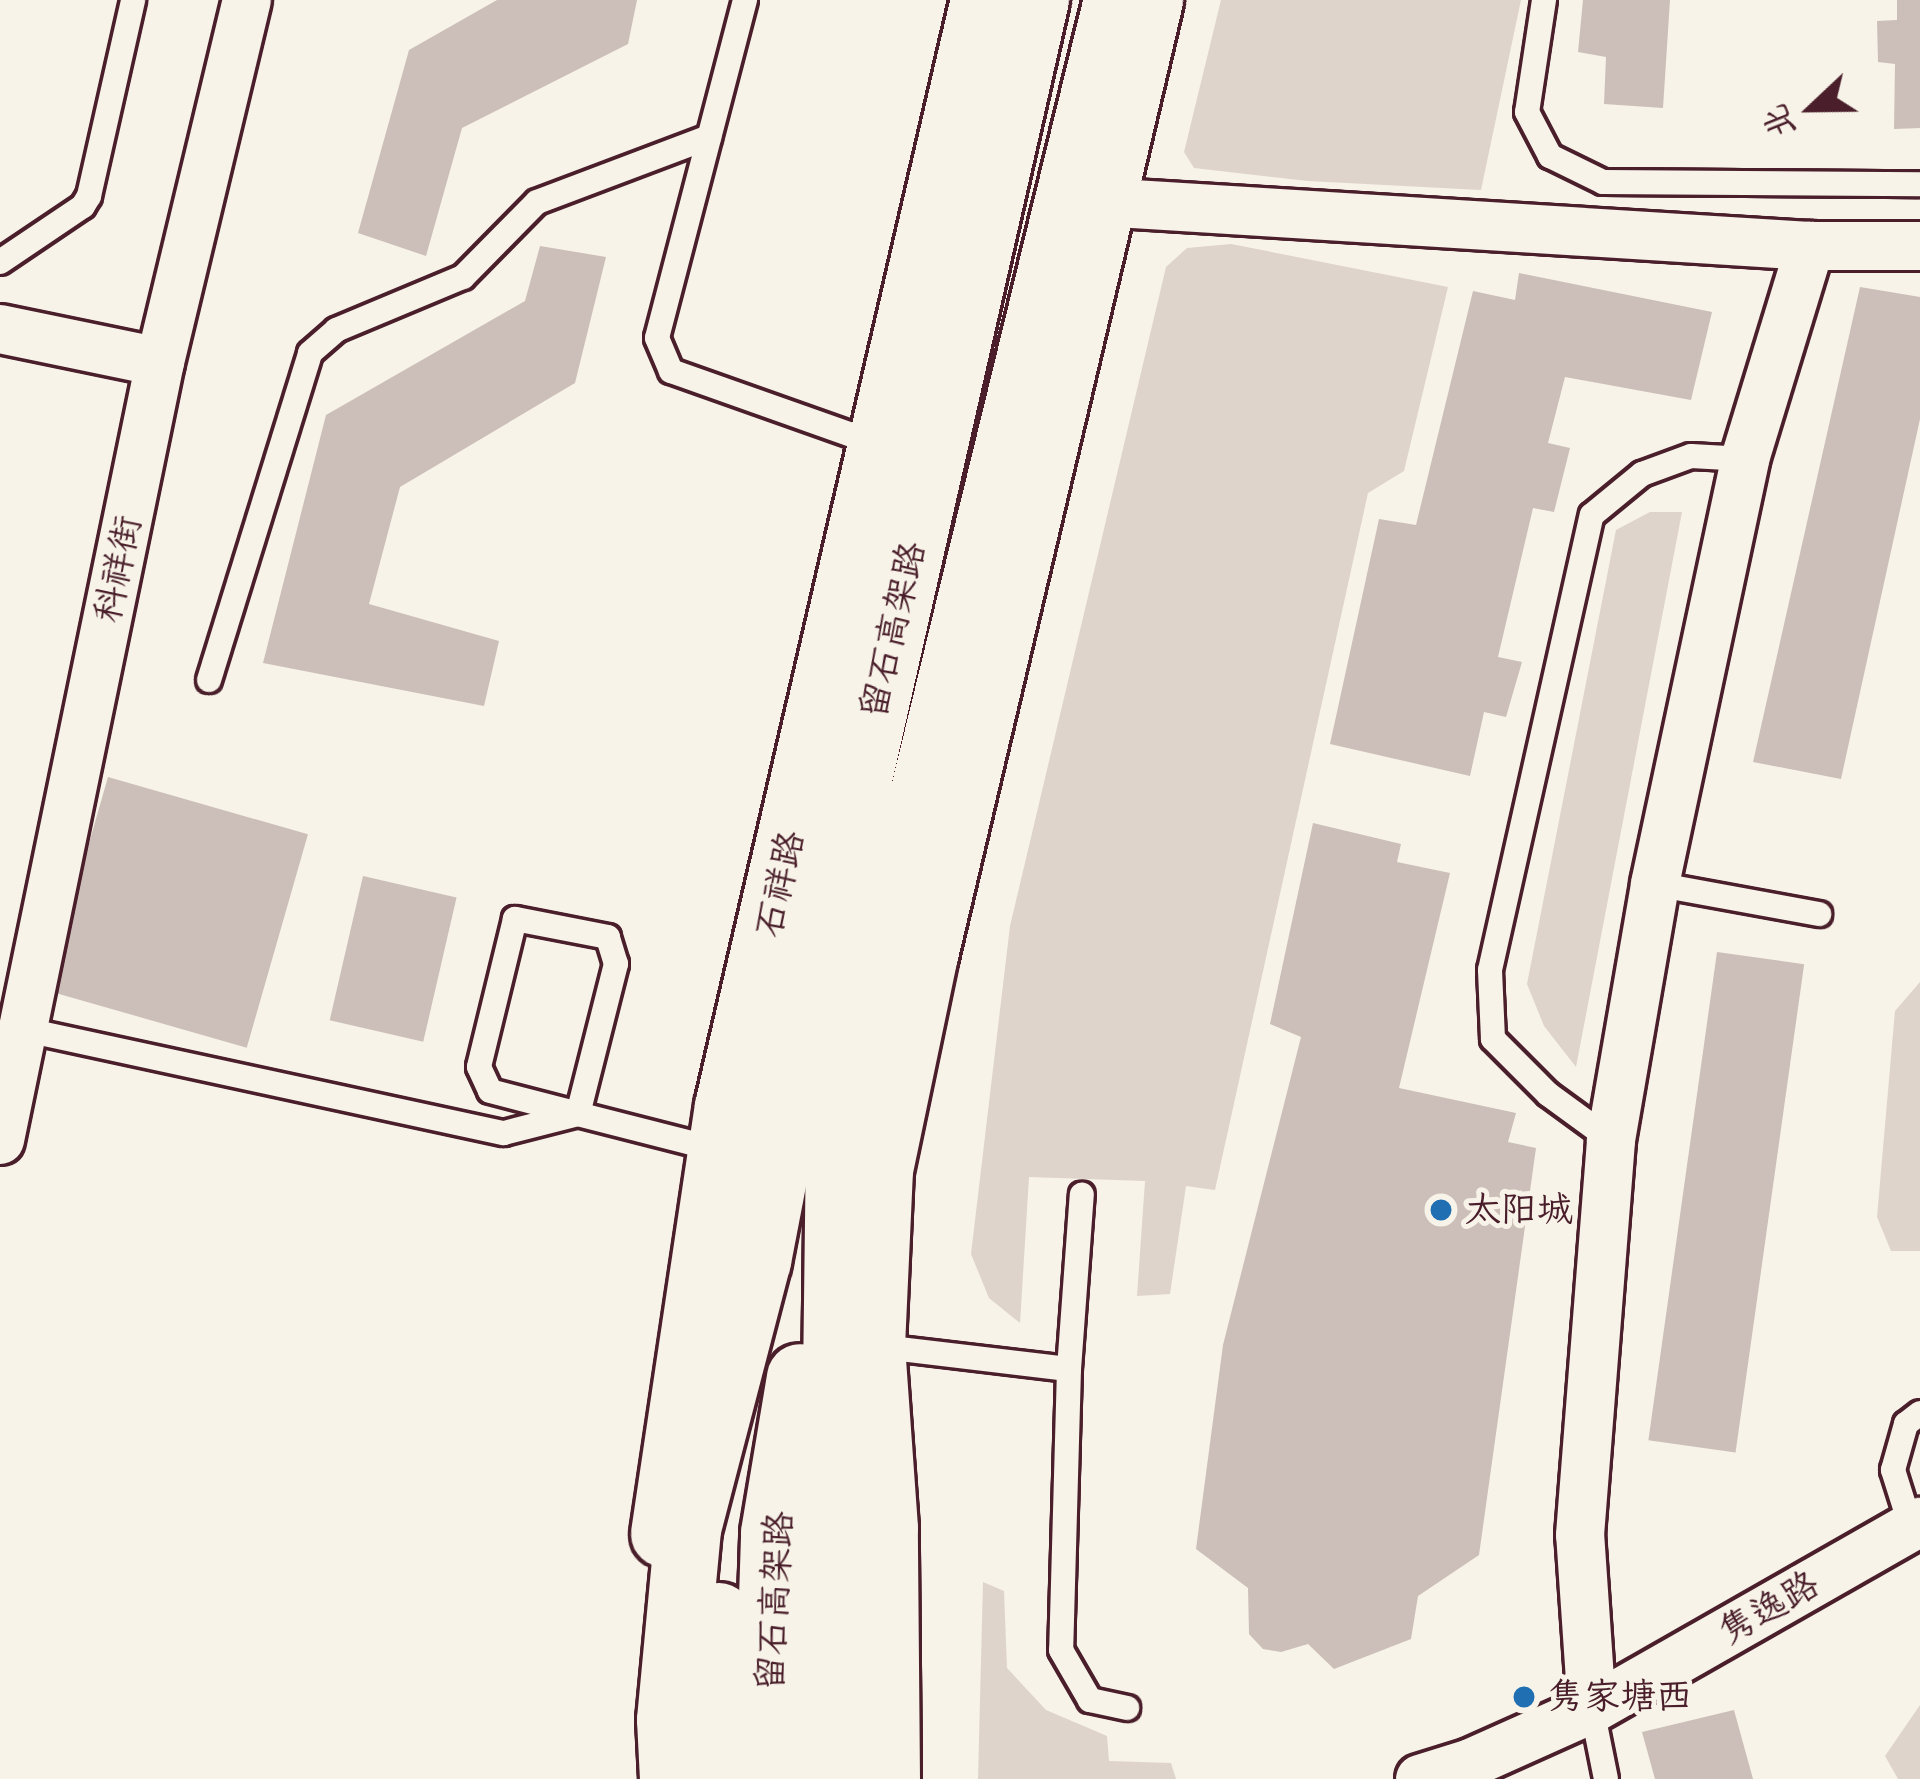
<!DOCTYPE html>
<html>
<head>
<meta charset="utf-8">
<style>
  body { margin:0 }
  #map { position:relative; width:1920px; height:1779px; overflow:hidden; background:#f7f3e8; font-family:Sriracha,"LXGW WenKai TC",sans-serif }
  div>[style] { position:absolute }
  .green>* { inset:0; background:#ded4cc }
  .building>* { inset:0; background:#ccbfb9; transform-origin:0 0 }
  .roads { filter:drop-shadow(3px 0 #4a1f2b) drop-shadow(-3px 0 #4a1f2b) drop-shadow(0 3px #4a1f2b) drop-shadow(0 -3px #4a1f2b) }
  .service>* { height:24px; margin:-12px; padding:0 12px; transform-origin:12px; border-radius:12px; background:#f7f3e8 }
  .minor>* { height:48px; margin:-24px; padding:0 24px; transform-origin:24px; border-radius:24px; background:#f7f3e8 }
  .primary>* { height:66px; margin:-33px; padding:0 33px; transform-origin:33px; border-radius:33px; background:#f7f3e8 }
  .trunk>* { height:66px; margin:-33px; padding:0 33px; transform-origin:33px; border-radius:33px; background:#f7f3e8 }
  .dots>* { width:33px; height:33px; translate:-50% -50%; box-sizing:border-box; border:6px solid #f7f3e8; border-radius:50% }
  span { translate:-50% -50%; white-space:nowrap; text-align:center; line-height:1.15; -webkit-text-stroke:10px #f7f3e8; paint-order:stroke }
  .street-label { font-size:36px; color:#4a1f2b }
  .poi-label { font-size:36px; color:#4a1f2b }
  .left { translate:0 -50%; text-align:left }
  .north { position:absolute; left:1752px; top:48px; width:120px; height:120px; -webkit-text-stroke:9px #f7f3e8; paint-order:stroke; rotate:248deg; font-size:33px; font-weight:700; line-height:48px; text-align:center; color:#4a1f2b }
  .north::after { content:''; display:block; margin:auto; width:42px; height:54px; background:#4a1f2b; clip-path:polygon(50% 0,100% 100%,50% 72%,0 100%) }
</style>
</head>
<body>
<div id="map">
  <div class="green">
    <div style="clip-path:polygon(1221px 0,1521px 0,1481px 190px,1308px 181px,1194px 168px,1184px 152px)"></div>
    <div style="clip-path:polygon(1231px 244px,1448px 287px,1404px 471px,1368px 493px,1215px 1190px,1186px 1186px,1170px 1294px,1137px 1296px,1145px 1181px,1029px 1177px,1020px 1323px,989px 1298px,971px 1254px,1010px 926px,1166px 267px,1187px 248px)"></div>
    <div style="clip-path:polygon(1650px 512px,1682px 512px,1576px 1067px,1544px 1026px,1527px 984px,1616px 530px)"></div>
    <div style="clip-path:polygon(1920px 982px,1920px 1251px,1891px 1251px,1877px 1217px,1895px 1011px)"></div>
    <div style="clip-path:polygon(983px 1582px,1004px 1591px,1007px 1668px,1046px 1710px,1107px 1736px,1109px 1761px,1171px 1763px,1176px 1779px,978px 1779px)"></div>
    <div style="clip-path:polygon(1920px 1705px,1920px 1779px,1898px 1779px,1885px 1756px)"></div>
  </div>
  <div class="building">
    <div style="clip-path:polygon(497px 0,637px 0,628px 44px,462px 128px,426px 256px,358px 233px,409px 50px)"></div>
    <div style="clip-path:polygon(1583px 0,1670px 0,1663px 108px,1604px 104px,1606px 57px,1578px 52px)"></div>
    <div style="clip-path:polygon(1897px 0,1920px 0,1920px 128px,1894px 129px,1895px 64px,1878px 62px,1877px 21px,1897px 20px)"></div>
    <div style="clip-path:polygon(540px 246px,606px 257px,575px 383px,400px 487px,369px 604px,499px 641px,484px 706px,263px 663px,326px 415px,525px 301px)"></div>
    <div style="clip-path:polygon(1519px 273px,1712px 312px,1691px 400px,1565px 377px,1548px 443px,1570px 448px,1554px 512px,1533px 508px,1498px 657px,1522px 662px,1506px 717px,1484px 712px,1470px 776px,1330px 744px,1379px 519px,1416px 525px,1473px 291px,1515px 300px)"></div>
    <div style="clip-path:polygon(1860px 287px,1920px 297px,1920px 419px,1841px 779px,1753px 762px)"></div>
    <div style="left:108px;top:777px;width:208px;height:222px;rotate:16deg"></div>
    <div style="clip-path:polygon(1313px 823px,1401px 844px,1397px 862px,1450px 873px,1399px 1088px,1516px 1113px,1508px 1142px,1536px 1148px,1479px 1555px,1418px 1596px,1411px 1639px,1334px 1669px,1308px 1644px,1281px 1652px,1263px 1649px,1249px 1634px,1248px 1588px,1196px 1549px,1223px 1345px,1301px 1037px,1270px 1024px)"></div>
    <div style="left:363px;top:876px;width:96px;height:148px;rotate:13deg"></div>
    <div style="left:1717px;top:952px;width:88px;height:493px;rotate:8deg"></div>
    <div style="clip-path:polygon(1734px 1710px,1753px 1779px,1655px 1779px,1642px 1732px)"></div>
  </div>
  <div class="roads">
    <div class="service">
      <div style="left:745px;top:0;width:349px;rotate:104.6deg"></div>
      <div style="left:657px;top:338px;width:36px;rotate:67deg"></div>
      <div style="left:671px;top:371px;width:219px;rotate:19.5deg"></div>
      <div style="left:1544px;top:0;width:113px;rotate:98.6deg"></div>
      <div style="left:1527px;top:112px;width:50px;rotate:62.4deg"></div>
      <div style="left:1550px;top:156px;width:59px;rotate:26.1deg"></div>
      <div style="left:1603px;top:182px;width:317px;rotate:0.4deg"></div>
      <div style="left:0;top:262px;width:100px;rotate:-34deg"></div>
      <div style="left:83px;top:206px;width:12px;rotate:-59deg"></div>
      <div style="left:89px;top:196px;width:201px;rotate:-77.3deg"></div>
      <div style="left:209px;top:680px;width:342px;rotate:-72.8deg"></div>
      <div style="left:310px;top:353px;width:35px;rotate:-41deg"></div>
      <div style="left:336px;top:330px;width:138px;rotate:-22.7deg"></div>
      <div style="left:463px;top:277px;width:105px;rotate:-45.4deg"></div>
      <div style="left:537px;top:202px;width:184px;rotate:-20.7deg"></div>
      <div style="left:1655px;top:884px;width:167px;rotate:10.4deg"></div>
      <div style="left:17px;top:1028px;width:498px;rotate:12.2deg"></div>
      <div style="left:504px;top:1133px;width:76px;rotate:-14.4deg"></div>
      <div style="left:578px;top:1114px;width:155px;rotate:-75.8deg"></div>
      <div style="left:616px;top:964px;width:28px;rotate:-107deg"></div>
      <div style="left:608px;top:937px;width:95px;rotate:-169deg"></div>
      <div style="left:515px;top:919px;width:152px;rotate:103.7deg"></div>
      <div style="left:479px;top:1067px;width:26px;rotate:65deg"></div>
      <div style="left:490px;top:1091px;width:91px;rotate:14.6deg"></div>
      <div style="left:578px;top:1114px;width:146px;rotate:14.3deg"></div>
      <div style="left:1611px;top:1140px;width:78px;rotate:-143.9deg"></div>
      <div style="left:1548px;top:1094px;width:78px;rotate:-135deg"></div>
      <div style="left:1493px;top:1039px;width:69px;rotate:-92.5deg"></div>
      <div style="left:1490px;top:970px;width:466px;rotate:-77.4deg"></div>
      <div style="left:1592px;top:515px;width:65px;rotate:-39.4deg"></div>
      <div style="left:1642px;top:474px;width:52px;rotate:-20.2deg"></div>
      <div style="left:1691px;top:456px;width:54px;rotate:3.2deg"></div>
      <div style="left:875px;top:1346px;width:195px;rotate:6.8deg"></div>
      <div style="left:1069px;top:1369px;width:281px;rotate:91.6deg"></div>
      <div style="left:1061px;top:1650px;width:58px;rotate:59.9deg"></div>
      <div style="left:1090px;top:1700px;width:38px;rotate:12deg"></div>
      <div style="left:1069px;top:1369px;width:175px;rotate:-85.8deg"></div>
      <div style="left:1911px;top:1527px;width:60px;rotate:-107.5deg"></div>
      <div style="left:1893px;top:1470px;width:48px;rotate:-74.2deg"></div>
      <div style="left:1906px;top:1424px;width:18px;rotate:-38deg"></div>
      <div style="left:1592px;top:1709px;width:71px;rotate:78.7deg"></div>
    </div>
    <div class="minor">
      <div style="left:1101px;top:202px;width:710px;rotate:3.55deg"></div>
      <div style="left:1810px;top:246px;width:110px"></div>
      <div style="left:0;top:329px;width:163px;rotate:11.7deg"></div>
      <div style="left:0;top:1140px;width:794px;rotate:-78.38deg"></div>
      <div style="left:160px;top:362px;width:372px;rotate:-76.5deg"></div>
      <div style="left:1592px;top:1709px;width:174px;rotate:-93.9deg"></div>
      <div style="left:1580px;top:1535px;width:396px;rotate:-85.5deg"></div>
      <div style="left:1611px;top:1140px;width:260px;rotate:-80.2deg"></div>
      <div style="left:1655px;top:884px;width:434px;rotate:-78deg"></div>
      <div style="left:1745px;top:459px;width:223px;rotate:-73deg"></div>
      <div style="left:1420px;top:1779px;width:53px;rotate:-17.4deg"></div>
      <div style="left:1471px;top:1763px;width:133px;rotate:-24.1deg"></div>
      <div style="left:1592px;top:1709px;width:378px;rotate:-29.7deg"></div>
    </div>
    <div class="primary">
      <div style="left:664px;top:1534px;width:432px;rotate:-81.5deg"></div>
      <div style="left:728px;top:1107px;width:1136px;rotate:-76.98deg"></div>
      <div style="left:887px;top:1779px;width:251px;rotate:-90.5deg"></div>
      <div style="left:885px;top:1528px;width:182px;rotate:-94.1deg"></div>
      <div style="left:872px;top:1346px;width:176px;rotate:-87.4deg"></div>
      <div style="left:880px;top:1170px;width:220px;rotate:-78.2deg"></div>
      <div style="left:925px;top:955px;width:981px;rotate:-76.74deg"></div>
    </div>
    <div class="trunk">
      <div style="left:673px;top:1779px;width:59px;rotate:-92.9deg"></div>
      <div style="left:670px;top:1720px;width:192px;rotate:-84.6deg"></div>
      <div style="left:688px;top:1529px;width:277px;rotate:-75.4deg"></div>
      <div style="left:758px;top:1261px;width:254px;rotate:-79.1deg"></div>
      <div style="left:806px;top:1012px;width:1038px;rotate:-77.2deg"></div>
      <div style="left:717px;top:1779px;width:163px;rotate:-89.3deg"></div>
      <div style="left:766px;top:1779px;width:246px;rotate:-88.1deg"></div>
      <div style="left:774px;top:1533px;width:158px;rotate:-80.5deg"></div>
      <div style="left:831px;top:1779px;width:640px;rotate:-89.28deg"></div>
      <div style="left:839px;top:1139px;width:1172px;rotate:-76.28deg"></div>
    </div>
  </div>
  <div class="dots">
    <div style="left:1441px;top:1210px;background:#1f6fb2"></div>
    <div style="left:1524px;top:1697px;background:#1f6fb2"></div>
  </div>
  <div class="street-label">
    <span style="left:118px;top:569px;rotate:-78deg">科祥街</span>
    <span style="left:893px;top:630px;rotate:-77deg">留石高架路</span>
    <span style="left:780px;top:884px;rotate:-77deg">石祥路</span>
    <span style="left:775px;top:1601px;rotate:-87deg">留石高架路</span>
    <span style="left:1769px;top:1608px;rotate:-30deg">隽逸路</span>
  </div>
  <div class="poi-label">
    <span class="left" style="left:1465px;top:1210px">太阳城</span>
    <span class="left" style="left:1548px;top:1697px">隽家塘西</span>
  </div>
  <div class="north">北</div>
</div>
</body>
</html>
